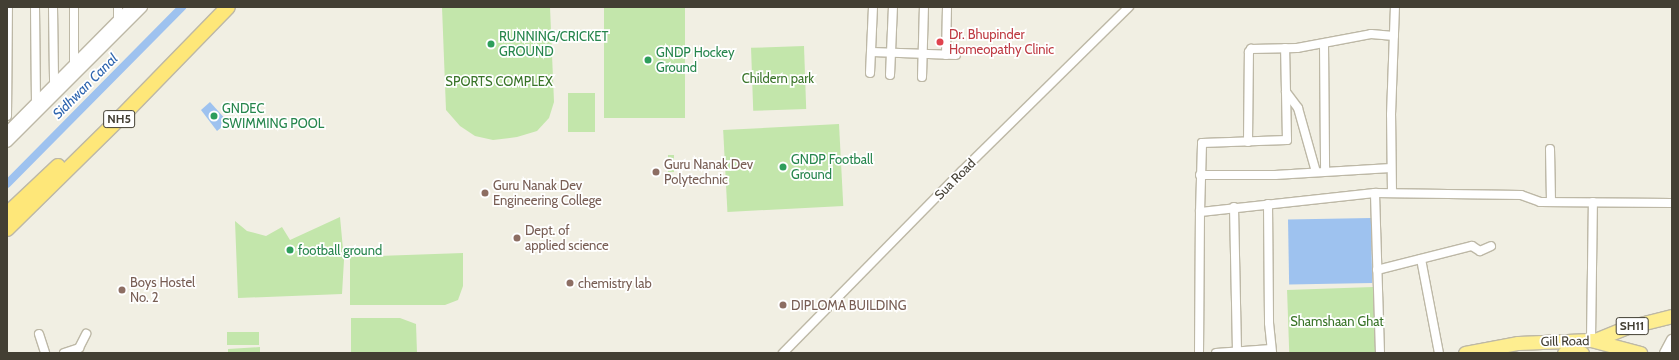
<!DOCTYPE html>
<html>
<head>
<meta charset="utf-8">
<style>
  body { margin:0 }
  #map { position:relative; width:1679px; height:360px; overflow:hidden; background:#f1efe3; font-family:Cabin,sans-serif }
  div>[style] { position:absolute }
  .green>* { inset:0; background:#c3e6ab; transform-origin:0 0 }
  .water>* { inset:0; background:#9ec2ef; transform-origin:0 0 }
  .canal>* { height:8px; margin:-4px; padding:0 4px; transform-origin:4px; border-radius:4px; background:#9ec2ef }
  .roads { filter:drop-shadow(1px 0 #bdb8a6) drop-shadow(-1px 0 #bdb8a6) drop-shadow(0 1px #bdb8a6) drop-shadow(0 -1px #bdb8a6) }
  .minor>* { height:8px; margin:-4px; padding:0 4px; transform-origin:4px; border-radius:4px; background:#fff }
  .tertiary>* { height:10px; margin:-5px; padding:0 5px; transform-origin:5px; border-radius:5px; background:#fff }
  .primary>* { height:13px; margin:-6.5px; padding:0 6.5px; transform-origin:6.5px; border-radius:6.5px; background:#feee90 }
  .trunk>* { height:14px; margin:-7px; padding:0 7px; transform-origin:7px; border-radius:7px; background:#fee779 }
  .dots>* { width:11px; height:11px; translate:-50% -50%; box-sizing:border-box; border:2px solid #fff; border-radius:50% }
  span { translate:-50% -50%; white-space:nowrap; text-align:center; line-height:1.15; -webkit-text-stroke:3.5px #fff; paint-order:stroke }
  .shield-label span { padding:1px 3px; background:#fff; border:1px solid; border-radius:3px; -webkit-text-stroke-width:0 }
  .shield-label { font-size:12px; color:#433f33; font-weight:700 }
  .health-label { font-size:13px; color:#be3a42 }
  .left { translate:0 -50%; text-align:left }
  .leisure-label { font-size:13px; color:#27864d }
  .park-label { font-size:13px; color:#397428 }
  .education-label { font-size:13px; color:#785e54 }
  .street-label { font-size:13px; color:#433f33 }
  .water-label { font-size:14px; color:#2e65ae; font-style:italic }
  .frame { position:absolute; inset:0; border:8px solid #433f33; pointer-events:none }
</style>
</head>
<body>
<div id="map">
  <div class="green">
    <div style="clip-path:polygon(442px 7px,550px 7px,554px 102px,549px 118px,537px 131px,517px 137px,493px 140px,475px 136px,460px 126px,446px 110px)"></div>
    <div style="left:604px;top:7px;width:81px;height:111px"></div>
    <div style="left:804px;top:46px;width:63px;height:53px;rotate:88deg"></div>
    <div style="left:568px;top:93px;width:27px;height:39px"></div>
    <div style="left:839px;top:124px;width:82px;height:116px;rotate:87deg"></div>
    <div style="left:668px;top:155px;width:6px;height:17px"></div>
    <div style="clip-path:polygon(340px 217px,344px 260px,342px 294px,238px 298px,235px 221px,247px 231px,266px 236px,282px 227px,290px 240px)"></div>
    <div style="clip-path:polygon(463px 253px,463px 286px,458px 300px,445px 305px,350px 305px,350px 257px)"></div>
    <div style="left:1373px;top:287px;width:66px;height:86px;rotate:88deg"></div>
    <div style="clip-path:polygon(351px 318px,400px 318px,416px 324px,417px 353px,351px 353px)"></div>
    <div style="left:259px;top:332px;width:13px;height:32px;rotate:90deg"></div>
    <div style="clip-path:polygon(260px 347px,260px 353px,228px 353px,228px 349px)"></div>
  </div>
  <div class="water">
    <div style="clip-path:polygon(210px 102px,228px 122px,217px 131px,201px 110px)"></div>
    <div style="left:1371px;top:218px;width:65px;height:83px;rotate:89deg"></div>
  </div>
  <div class="canal">
    <div style="left:7px;top:184px;width:249px;rotate:-45.3deg"></div>
  </div>
  <div class="roads">
    <div class="minor">
      <div style="left:35px;top:7px;width:93px;rotate:89.4deg"></div>
      <div style="left:53px;top:7px;width:75px;rotate:89.2deg"></div>
      <div style="left:118px;top:19px;width:12px;rotate:-90deg"></div>
      <div style="left:1324px;top:44px;width:127px;rotate:89.5deg"></div>
      <div style="left:872px;top:52px;width:84px;rotate:2deg"></div>
      <div style="left:946px;top:55px;width:48px;rotate:-88.8deg"></div>
      <div style="left:74px;top:63px;width:56px;rotate:-90deg"></div>
      <div style="left:870px;top:73px;width:66px;rotate:-87.4deg"></div>
      <div style="left:890px;top:75px;width:68px;rotate:-87.5deg"></div>
      <div style="left:922px;top:77px;width:70px;rotate:-88.4deg"></div>
      <div style="left:1286px;top:92px;width:20px;rotate:53deg"></div>
      <div style="left:1298px;top:108px;width:66px;rotate:74.3deg"></div>
      <div style="left:7px;top:116px;width:109px;rotate:-89.5deg"></div>
      <div style="left:7px;top:131px;width:175px;rotate:-45.2deg"></div>
      <div style="left:1248px;top:142px;width:90px;rotate:-89.4deg"></div>
      <div style="left:1249px;top:52px;width:4px;rotate:-56deg"></div>
      <div style="left:1251px;top:49px;width:46px;rotate:-1.2deg"></div>
      <div style="left:1297px;top:48px;width:75px;rotate:-10.7deg"></div>
      <div style="left:1371px;top:34px;width:23px;rotate:5deg"></div>
      <div style="left:1550px;top:149px;width:53px;rotate:88.9deg"></div>
      <div style="left:1200px;top:175px;width:75px"></div>
      <div style="left:1275px;top:175px;width:116px;rotate:-3.5deg"></div>
      <div style="left:1392px;top:193px;width:78px;rotate:-90.7deg"></div>
      <div style="left:1391px;top:115px;width:108px;rotate:-87.9deg"></div>
      <div style="left:1268px;top:204px;width:119px;rotate:89.5deg"></div>
      <div style="left:1269px;top:323px;width:30px;rotate:84deg"></div>
      <div style="left:1234px;top:207px;width:146px;rotate:88.8deg"></div>
      <div style="left:1200px;top:212px;width:69px;rotate:-88.3deg"></div>
      <div style="left:1202px;top:143px;width:85px;rotate:-2deg"></div>
      <div style="left:1287px;top:140px;width:92px;rotate:-91.2deg"></div>
      <div style="left:1421px;top:259px;width:96px;rotate:79.2deg"></div>
      <div style="left:1377px;top:270px;width:98px;rotate:-14.2deg"></div>
      <div style="left:1472px;top:246px;width:9px;rotate:32deg"></div>
      <div style="left:1480px;top:251px;width:12px;rotate:-24deg"></div>
      <div style="left:39px;top:334px;width:20px;rotate:72deg"></div>
      <div style="left:1591px;top:340px;width:138px;rotate:-89.2deg"></div>
      <div style="left:64px;top:353px;width:16px;rotate:-18deg"></div>
      <div style="left:79px;top:348px;width:16px;rotate:-63deg"></div>
      <div style="left:783px;top:353px;width:255px;rotate:-45.5deg"></div>
      <div style="left:962px;top:171px;width:234px;rotate:-44.5deg"></div>
      <div style="left:1199px;top:353px;width:141px;rotate:-89.6deg"></div>
      <div style="left:1200px;top:212px;width:176px;rotate:-6.2deg"></div>
      <div style="left:1216px;top:353px;width:55px;rotate:-4.2deg"></div>
      <div style="left:1380px;top:353px;width:160px;rotate:-91.8deg"></div>
      <div style="left:1375px;top:193px;width:146px;rotate:0.8deg"></div>
      <div style="left:1521px;top:195px;width:20px;rotate:20deg"></div>
      <div style="left:1540px;top:202px;width:132px;rotate:0.4deg"></div>
    </div>
    <div class="tertiary">
      <div style="left:7px;top:142px;width:191px;rotate:-45deg"></div>
      <div style="left:1665px;top:353px;width:15px;rotate:-62deg"></div>
    </div>
    <div class="primary">
      <div style="left:1595px;top:340px;width:31px;rotate:-22deg"></div>
      <div style="left:1624px;top:328px;width:49px;rotate:-14deg"></div>
      <div style="left:1465px;top:353px;width:54px;rotate:-10.7deg"></div>
      <div style="left:1518px;top:343px;width:73px;rotate:-2.4deg"></div>
      <div style="left:1591px;top:340px;width:51px;rotate:14.9deg"></div>
      <div style="left:1564px;top:353px;width:18px"></div>
    </div>
    <div class="trunk">
      <div style="left:7px;top:214px;width:70px;rotate:-43.3deg"></div>
      <div style="left:7px;top:229px;width:160px;rotate:-44.5deg"></div>
      <div style="left:121px;top:117px;width:153px;rotate:-45.8deg"></div>
    </div>
  </div>
  <div class="dots">
    <div style="left:940px;top:42px;background:#e0444e"></div>
    <div style="left:491px;top:44px;background:#2e9e5b"></div>
    <div style="left:648px;top:60px;background:#2e9e5b"></div>
    <div style="left:214px;top:116px;background:#2e9e5b"></div>
    <div style="left:783px;top:167px;background:#2e9e5b"></div>
    <div style="left:656px;top:172px;background:#8d6e63"></div>
    <div style="left:485px;top:193px;background:#8d6e63"></div>
    <div style="left:517px;top:238px;background:#8d6e63"></div>
    <div style="left:290px;top:250px;background:#2e9e5b"></div>
    <div style="left:570px;top:283px;background:#8d6e63"></div>
    <div style="left:122px;top:290px;background:#8d6e63"></div>
    <div style="left:783px;top:305px;background:#8d6e63"></div>
  </div>
  <div class="shield-label">
    <span style="left:119px;top:119px">NH5</span>
    <span style="left:1632px;top:326px">SH11</span>
  </div>
  <div class="health-label">
    <span class="left" style="left:949px;top:42px">Dr. Bhupinder<br>Homeopathy Clinic</span>
  </div>
  <div class="leisure-label">
    <span class="left" style="left:499px;top:44px">RUNNING/CRICKET<br>GROUND</span>
    <span class="left" style="left:656px;top:60px">GNDP Hockey<br>Ground</span>
    <span class="left" style="left:222px;top:116px">GNDEC<br>SWIMMING POOL</span>
    <span class="left" style="left:791px;top:167px">GNDP Football<br>Ground</span>
    <span class="left" style="left:298px;top:250px">football ground</span>
  </div>
  <div class="park-label">
    <span style="left:778px;top:78px">Childern park</span>
    <span style="left:499px;top:81px">SPORTS COMPLEX</span>
    <span style="left:1337px;top:321px">Shamshaan Ghat</span>
  </div>
  <div class="education-label">
    <span class="left" style="left:664px;top:172px">Guru Nanak Dev<br>Polytechnic</span>
    <span class="left" style="left:493px;top:193px">Guru Nanak Dev<br>Engineering College</span>
    <span class="left" style="left:525px;top:238px">Dept. of<br>applied science</span>
    <span class="left" style="left:130px;top:290px">Boys Hostel<br>No. 2</span>
    <span class="left" style="left:578px;top:283px">chemistry lab</span>
    <span class="left" style="left:791px;top:305px">DIPLOMA BUILDING</span>
  </div>
  <div class="street-label">
    <span style="left:955px;top:179px;rotate:-45deg">Sua Road</span>
    <span style="left:1565px;top:341px;rotate:-1deg">Gill Road</span>
  </div>
  <div class="water-label">
    <span style="left:85px;top:86px;rotate:-45deg">Sidhwan Canal</span>
  </div>
  <div class="frame"></div>
</div>
</body>
</html>
